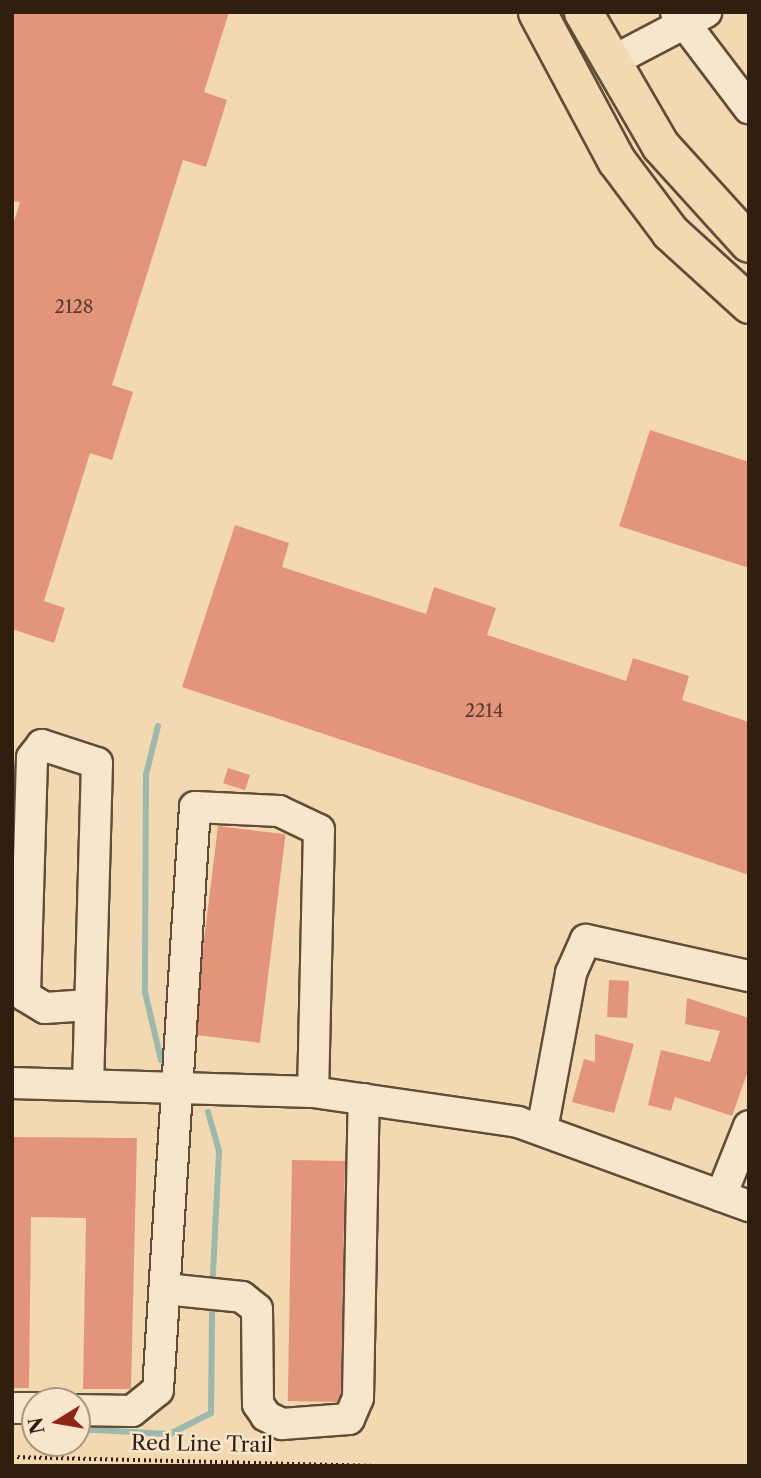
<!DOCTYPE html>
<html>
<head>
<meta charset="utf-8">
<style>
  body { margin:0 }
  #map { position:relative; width:761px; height:1478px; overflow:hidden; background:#f2d9b1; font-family:"Libre Caslon Text",serif }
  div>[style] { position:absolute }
  .stream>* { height:6px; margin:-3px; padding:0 3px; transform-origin:3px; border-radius:3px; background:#9bbaad }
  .building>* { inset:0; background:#e3957b; transform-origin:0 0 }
  .path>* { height:3.5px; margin-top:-1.75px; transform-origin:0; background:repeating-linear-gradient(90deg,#311e0f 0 2px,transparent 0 5.5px) }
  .roads { filter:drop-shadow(2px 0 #614d38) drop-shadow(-2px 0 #614d38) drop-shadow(0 2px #614d38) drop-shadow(0 -2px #614d38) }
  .minor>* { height:30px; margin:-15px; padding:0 15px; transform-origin:15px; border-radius:15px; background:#f7e6cc }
  .major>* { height:37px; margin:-18.5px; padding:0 18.5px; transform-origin:18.5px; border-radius:18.5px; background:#f2d9b1 }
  span { translate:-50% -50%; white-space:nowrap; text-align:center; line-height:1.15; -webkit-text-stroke:5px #f7e6cc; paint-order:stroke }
  .number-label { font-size:18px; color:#5e3c2a }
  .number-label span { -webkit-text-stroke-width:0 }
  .street-label { font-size:21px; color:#311e0f }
  .frame { position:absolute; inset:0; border:14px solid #311e0f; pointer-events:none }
  .north { position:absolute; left:21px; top:1387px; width:70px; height:70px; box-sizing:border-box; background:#f7e6cc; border:2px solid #a89680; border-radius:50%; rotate:259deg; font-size:19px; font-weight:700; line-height:28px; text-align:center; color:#311e0f }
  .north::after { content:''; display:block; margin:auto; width:24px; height:32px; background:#8f2418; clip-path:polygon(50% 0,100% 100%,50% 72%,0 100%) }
</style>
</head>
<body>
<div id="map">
  <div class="stream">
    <div style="left:158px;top:726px;width:50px;rotate:103.8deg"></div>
    <div style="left:146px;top:775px;width:217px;rotate:90.3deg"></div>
    <div style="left:145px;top:992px;width:70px;rotate:76.8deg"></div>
    <div style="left:208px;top:1112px;width:41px;rotate:74.2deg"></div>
    <div style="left:219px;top:1151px;width:124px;rotate:92.8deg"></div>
    <div style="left:77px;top:1429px;width:93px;rotate:3.1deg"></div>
    <div style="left:170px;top:1434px;width:46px;rotate:-27.1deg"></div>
    <div style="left:211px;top:1413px;width:102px;rotate:-89.4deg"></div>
  </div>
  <div class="building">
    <div style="clip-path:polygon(12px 12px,229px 12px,204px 92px,227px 100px,206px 167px,183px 160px,112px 385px,133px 392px,112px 460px,90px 453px,44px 601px,65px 608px,54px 643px,12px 629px,12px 228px,20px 202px,12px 201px)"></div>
    <div style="clip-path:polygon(650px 430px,749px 462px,749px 568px,619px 526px)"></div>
    <div style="clip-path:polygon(235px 525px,289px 543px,282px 567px,426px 614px,434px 587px,496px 608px,487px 635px,626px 681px,633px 658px,689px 676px,682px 700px,749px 722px,749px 875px,182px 687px)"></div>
    <div style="left:228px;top:768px;width:23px;height:16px;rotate:18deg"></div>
    <div style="left:218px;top:826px;width:68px;height:210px;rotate:7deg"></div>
    <div style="left:609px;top:980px;width:20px;height:37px;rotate:3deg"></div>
    <div style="clip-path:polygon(687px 998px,749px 1018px,749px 1068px,732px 1116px,675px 1097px,671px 1111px,648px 1105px,661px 1050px,710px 1062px,720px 1031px,685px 1024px)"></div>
    <div style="clip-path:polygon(595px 1034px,634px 1044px,614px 1113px,572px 1102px,584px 1059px,595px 1062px)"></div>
    <div style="clip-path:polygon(12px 1137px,137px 1138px,131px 1389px,83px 1389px,86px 1218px,31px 1217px,29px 1388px,12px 1388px)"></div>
    <div style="left:292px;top:1160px;width:53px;height:241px;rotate:1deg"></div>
  </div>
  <div class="path">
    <div style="left:12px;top:1457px;width:378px;rotate:1.4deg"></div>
  </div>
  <div class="roads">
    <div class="minor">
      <div style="left:676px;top:12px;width:121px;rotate:52.8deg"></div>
      <div style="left:609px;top:63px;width:110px;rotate:-27.7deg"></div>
      <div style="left:12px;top:1083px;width:301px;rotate:1.7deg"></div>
      <div style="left:313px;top:1092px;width:207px;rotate:8.3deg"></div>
      <div style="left:518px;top:1122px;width:246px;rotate:20deg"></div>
      <div style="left:88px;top:1085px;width:322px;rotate:-88.4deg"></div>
      <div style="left:97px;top:763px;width:58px;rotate:-161.9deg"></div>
      <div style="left:42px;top:745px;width:16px;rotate:128deg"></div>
      <div style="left:32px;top:758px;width:238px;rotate:91.7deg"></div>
      <div style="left:25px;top:996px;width:23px;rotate:31deg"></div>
      <div style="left:45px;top:1008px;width:44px;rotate:-3.9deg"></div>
      <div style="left:542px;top:1130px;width:160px;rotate:-79.5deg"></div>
      <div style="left:571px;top:973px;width:36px;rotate:-66deg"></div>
      <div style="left:586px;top:940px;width:167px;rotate:12.5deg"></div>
      <div style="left:721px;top:1196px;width:75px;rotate:-68.2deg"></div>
      <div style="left:165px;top:1289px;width:77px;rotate:5.9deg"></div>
      <div style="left:242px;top:1297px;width:19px;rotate:39deg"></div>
      <div style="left:257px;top:1309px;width:95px;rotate:89.4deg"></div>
      <div style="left:258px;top:1404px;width:14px;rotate:56deg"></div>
      <div style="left:266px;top:1416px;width:18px;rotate:27deg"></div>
      <div style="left:282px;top:1424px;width:67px;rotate:-4.3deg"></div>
      <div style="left:349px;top:1419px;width:23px;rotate:-67deg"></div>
      <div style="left:358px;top:1398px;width:299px;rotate:-88.9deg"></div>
      <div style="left:12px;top:1408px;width:23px"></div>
      <div style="left:77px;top:1410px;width:55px;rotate:1deg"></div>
      <div style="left:132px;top:1411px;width:33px;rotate:-39deg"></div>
      <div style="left:158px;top:1390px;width:584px;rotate:-86.37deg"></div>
      <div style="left:195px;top:807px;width:84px;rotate:2.7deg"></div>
      <div style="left:279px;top:811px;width:44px;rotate:25.4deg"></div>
      <div style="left:319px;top:830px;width:262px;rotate:91.3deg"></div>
    </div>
    <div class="major">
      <div style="left:537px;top:12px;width:168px;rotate:61.9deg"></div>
      <div style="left:616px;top:160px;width:90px;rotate:53.1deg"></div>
      <div style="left:670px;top:232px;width:107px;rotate:42.3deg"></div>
      <div style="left:583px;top:12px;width:154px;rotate:59.9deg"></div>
      <div style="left:660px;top:145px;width:132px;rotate:47.8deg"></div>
    </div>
  </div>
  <div class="number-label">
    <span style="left:74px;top:307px">2128</span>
    <span style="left:484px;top:711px">2214</span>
  </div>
  <div class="street-label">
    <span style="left:202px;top:1444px;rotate:1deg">Red Line Trail</span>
  </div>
  <div class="frame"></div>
  <div class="north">N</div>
</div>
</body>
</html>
